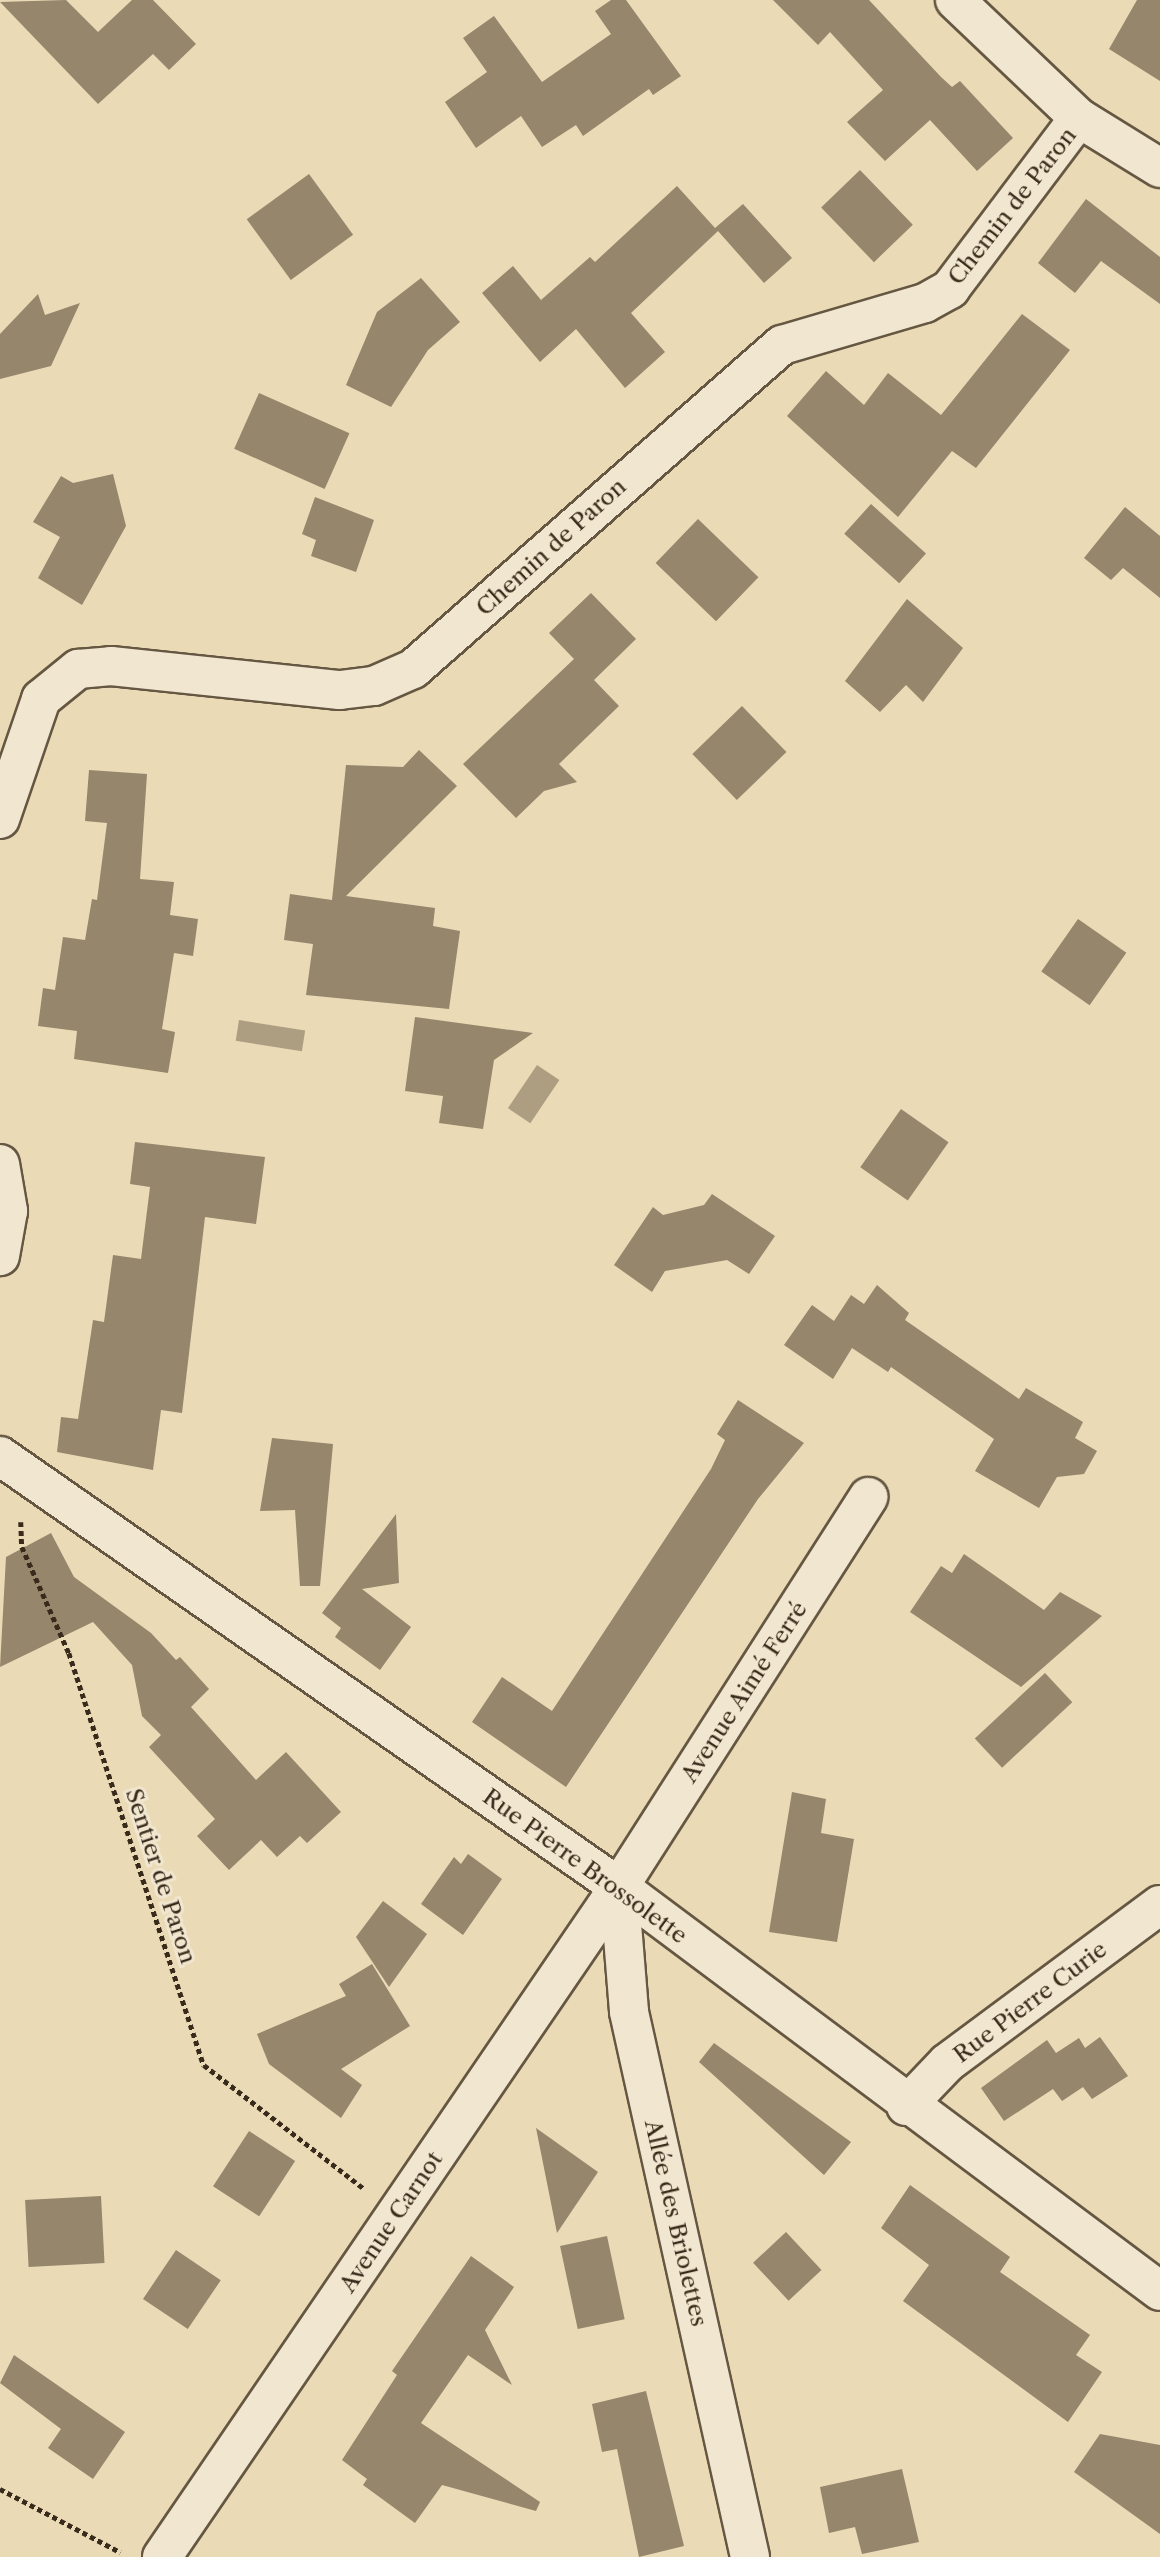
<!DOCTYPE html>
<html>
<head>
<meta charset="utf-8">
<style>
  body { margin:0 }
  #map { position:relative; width:1160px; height:2557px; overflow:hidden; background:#eadab6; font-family:"Libre Caslon Text",serif }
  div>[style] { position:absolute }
  .water>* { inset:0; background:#ae9e81; transform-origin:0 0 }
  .building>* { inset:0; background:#95866c; transform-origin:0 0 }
  .path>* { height:4.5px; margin-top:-2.25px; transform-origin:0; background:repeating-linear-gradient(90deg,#392b1b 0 5px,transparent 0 8.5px) }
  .roads { filter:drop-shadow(2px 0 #655742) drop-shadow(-2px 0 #655742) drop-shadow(0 2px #655742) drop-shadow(0 -2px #655742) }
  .minor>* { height:38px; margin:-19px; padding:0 19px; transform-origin:19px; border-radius:19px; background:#f1e7d0 }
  span { translate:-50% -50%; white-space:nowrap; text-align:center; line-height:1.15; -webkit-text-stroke:6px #f1e7d0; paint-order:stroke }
  .street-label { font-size:23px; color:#392b1b }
</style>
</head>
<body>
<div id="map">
  <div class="water">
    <div style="left:239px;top:1020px;width:67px;height:21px;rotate:9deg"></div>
    <div style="left:537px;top:1065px;width:27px;height:52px;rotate:34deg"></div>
  </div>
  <div class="building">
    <div style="clip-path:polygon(66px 0,98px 32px,132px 0,153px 0,196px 44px,169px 70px,153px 54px,98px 104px,0 2px)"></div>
    <div style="clip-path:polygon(611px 0,626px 0,681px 76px,653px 95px,649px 89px,583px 136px,576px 125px,542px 147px,521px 116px,476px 148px,445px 102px,487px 72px,463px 38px,494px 16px,542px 82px,611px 34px,595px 11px)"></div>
    <div style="clip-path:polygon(773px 0,869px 0,941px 77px,952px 87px,960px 81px,1013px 138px,977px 171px,930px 120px,885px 161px,847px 122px,883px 90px,830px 32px,818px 45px)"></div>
    <div style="clip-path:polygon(1137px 0,1160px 0,1160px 81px,1109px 49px)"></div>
    <div style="left:860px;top:170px;width:76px;height:54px;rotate:46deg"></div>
    <div style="left:309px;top:174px;width:75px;height:77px;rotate:54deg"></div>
    <div style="clip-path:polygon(677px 186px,715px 228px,743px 204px,792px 258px,764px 283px,718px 231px,631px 313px,665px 352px,625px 388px,576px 329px,540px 362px,482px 293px,513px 266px,541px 300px,590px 257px,595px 262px)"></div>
    <div style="clip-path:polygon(1086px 199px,1160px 257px,1160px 304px,1101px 261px,1075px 293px,1038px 263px)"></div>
    <div style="clip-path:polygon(421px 278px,460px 322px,428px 350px,391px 407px,346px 385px,377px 312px)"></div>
    <div style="clip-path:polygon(38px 294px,45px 315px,80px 303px,51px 366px,0 379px,0 334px)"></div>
    <div style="clip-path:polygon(1022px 314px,1070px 350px,976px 468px,952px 451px,898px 517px,787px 416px,826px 371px,864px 405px,888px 373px,941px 415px)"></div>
    <div style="left:259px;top:393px;width:99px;height:61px;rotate:24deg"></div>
    <div style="clip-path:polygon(113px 474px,126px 526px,82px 605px,38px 578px,60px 537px,33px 522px,61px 476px,73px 483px)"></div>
    <div style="clip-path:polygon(315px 497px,374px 520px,356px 572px,311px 556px,316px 540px,302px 534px)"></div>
    <div style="left:871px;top:504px;width:74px;height:40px;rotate:42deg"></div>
    <div style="clip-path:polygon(1125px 507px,1160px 536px,1160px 598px,1123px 568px,1111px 580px,1084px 558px)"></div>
    <div style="left:698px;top:519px;width:84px;height:61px;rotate:44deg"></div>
    <div style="clip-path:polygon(591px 593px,636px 639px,594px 680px,619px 706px,559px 764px,577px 782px,544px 791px,516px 818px,463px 764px,574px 659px,549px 633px)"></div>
    <div style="clip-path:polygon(907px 599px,963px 648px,923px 702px,906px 685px,880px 712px,845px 681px)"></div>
    <div style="left:742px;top:706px;width:64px;height:69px;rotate:46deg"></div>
    <div style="clip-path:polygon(419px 750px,457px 786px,346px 896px,435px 908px,433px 926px,460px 931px,449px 1009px,306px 995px,313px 944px,284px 940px,290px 894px,332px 900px,346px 765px,403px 767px)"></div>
    <div style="clip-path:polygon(89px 770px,147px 774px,140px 879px,174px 882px,170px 915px,198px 919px,193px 956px,174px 953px,162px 1029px,175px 1032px,168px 1073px,74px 1059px,77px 1031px,38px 1026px,43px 988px,55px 990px,63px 937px,85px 940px,92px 899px,97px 900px,107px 823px,85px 821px)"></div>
    <div style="left:1078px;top:919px;width:59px;height:64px;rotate:35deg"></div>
    <div style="clip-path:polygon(415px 1017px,533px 1033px,494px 1060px,483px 1129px,439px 1123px,443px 1096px,405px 1091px)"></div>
    <div style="left:901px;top:1109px;width:58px;height:71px;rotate:35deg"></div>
    <div style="clip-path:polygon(135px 1142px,265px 1157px,256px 1224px,205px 1217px,182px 1413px,161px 1410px,153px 1470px,57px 1452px,61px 1417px,78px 1419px,93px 1320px,104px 1322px,113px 1255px,141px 1259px,150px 1187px,130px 1184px)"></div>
    <div style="clip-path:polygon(712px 1194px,775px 1236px,749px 1274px,727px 1260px,665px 1271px,652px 1292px,614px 1265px,653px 1207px,663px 1215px,704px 1205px)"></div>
    <div style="clip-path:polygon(877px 1285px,909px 1313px,905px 1320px,1019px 1399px,1026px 1388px,1083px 1422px,1075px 1438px,1097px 1451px,1084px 1474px,1057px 1477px,1039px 1508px,975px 1471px,994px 1439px,891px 1367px,888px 1372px,852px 1348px,833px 1379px,784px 1345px,812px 1305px,834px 1321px,851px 1295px,864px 1304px)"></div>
    <div style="clip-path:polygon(738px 1400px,804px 1443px,758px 1499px,566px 1787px,472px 1722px,502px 1677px,552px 1711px,711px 1469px,725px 1440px,717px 1434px)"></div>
    <div style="clip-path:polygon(272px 1438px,333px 1444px,320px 1586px,300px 1586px,295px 1510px,260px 1511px)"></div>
    <div style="clip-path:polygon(396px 1514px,399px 1583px,362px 1589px,411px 1627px,380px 1670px,335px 1637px,341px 1628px,322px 1613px)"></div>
    <div style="clip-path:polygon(51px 1533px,74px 1577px,151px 1633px,176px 1660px,180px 1657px,209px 1689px,191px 1707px,256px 1780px,286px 1752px,341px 1812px,307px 1843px,300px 1836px,277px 1857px,261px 1840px,229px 1870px,197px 1836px,215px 1819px,149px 1747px,161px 1735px,142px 1716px,132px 1665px,93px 1622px,0 1667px,6px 1557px)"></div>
    <div style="clip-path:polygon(964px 1554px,1044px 1610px,1060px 1592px,1102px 1616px,1021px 1687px,910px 1612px,941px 1566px,952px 1573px)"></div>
    <div style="left:1045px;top:1673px;width:40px;height:96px;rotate:47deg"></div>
    <div style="clip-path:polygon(792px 1792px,826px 1799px,821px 1833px,854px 1839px,837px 1942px,769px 1932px)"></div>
    <div style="clip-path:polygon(468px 1854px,502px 1879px,463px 1935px,421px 1904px,454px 1857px,461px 1864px)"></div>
    <div style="clip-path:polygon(383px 1901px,427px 1934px,389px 1987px,356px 1937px)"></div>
    <div style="clip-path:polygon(372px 1964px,410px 2026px,341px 2069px,362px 2085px,341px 2118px,269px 2064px,257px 2034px,346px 1996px,339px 1984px)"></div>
    <div style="clip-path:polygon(1100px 2037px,1128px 2076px,1092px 2099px,1083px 2087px,1062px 2101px,1053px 2089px,1004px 2121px,981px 2088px,1047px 2040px,1056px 2053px,1079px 2038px,1085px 2048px)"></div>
    <div style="clip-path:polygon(714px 2043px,851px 2142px,824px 2175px,699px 2062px)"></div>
    <div style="clip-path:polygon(536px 2128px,598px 2172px,557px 2233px)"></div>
    <div style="left:249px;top:2131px;width:55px;height:66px;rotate:33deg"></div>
    <div style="clip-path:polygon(910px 2185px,1010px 2257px,1000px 2272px,1090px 2335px,1076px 2355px,1102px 2372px,1068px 2422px,903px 2301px,929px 2265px,881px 2228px)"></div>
    <div style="left:101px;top:2196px;width:67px;height:76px;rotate:87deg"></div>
    <div style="left:786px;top:2232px;width:52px;height:45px;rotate:47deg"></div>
    <div style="left:607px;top:2236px;width:85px;height:48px;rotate:78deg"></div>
    <div style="left:176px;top:2250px;width:54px;height:59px;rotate:34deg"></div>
    <div style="clip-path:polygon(471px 2256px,514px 2287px,485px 2330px,512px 2385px,468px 2355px,421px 2423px,540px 2502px,536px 2511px,442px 2485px,415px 2523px,363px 2485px,367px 2479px,342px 2460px,397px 2375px,392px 2371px)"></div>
    <div style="clip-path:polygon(14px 2355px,125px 2432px,93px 2479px,48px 2448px,61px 2429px,0 2383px)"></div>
    <div style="clip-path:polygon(646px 2391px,684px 2546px,639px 2557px,617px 2449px,602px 2452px,592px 2404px)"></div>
    <div style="clip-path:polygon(1100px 2434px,1160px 2445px,1160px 2534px,1074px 2472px)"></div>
    <div style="clip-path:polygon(902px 2469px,919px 2542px,862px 2554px,855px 2527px,829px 2533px,820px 2487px)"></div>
  </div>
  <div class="path">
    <div style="left:21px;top:1522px;width:25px;rotate:88deg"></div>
    <div style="left:22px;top:1547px;width:116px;rotate:66.1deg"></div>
    <div style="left:69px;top:1653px;width:434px;rotate:71.9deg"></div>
    <div style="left:204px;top:2065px;width:201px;rotate:37.7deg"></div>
    <div style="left:0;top:2489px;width:136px;rotate:27.7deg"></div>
  </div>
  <div class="roads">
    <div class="minor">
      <div style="left:955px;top:0;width:171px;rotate:43.6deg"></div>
      <div style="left:1079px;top:118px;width:95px;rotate:31.7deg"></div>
      <div style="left:0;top:819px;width:127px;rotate:-71.1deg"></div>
      <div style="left:41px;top:699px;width:48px;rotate:-39deg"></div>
      <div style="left:78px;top:669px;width:33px;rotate:-5deg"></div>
      <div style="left:111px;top:666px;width:230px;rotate:6deg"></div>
      <div style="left:340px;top:690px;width:34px;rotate:-7deg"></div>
      <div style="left:374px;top:686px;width:43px;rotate:-23.6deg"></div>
      <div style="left:413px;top:669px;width:491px;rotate:-41.3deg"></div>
      <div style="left:782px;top:345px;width:149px;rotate:-16.4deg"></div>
      <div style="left:925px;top:303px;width:29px;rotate:-29deg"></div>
      <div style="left:950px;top:289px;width:214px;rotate:-53deg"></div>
      <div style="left:0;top:1164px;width:48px;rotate:80.3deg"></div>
      <div style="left:8px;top:1211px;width:46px;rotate:100.1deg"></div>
      <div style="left:0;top:1456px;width:754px;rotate:34.85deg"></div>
      <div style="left:619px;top:1887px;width:675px;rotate:36.75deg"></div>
      <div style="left:619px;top:1887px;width:125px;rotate:85.4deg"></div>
      <div style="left:629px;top:2012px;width:558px;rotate:77.48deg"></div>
      <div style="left:906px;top:2106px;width:59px;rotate:-46.4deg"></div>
      <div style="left:947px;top:2063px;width:265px;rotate:-36.6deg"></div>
      <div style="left:162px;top:2557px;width:811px;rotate:-55.7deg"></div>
      <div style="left:619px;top:1887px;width:463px;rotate:-57.4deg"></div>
    </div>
  </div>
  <div class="street-label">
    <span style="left:1012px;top:206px;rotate:-52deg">Chemin de Paron</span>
    <span style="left:551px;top:547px;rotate:-42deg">Chemin de Paron</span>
    <span style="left:744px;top:1692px;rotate:-57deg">Avenue Aimé Ferré</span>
    <span style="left:585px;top:1866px;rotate:36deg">Rue Pierre Brossolette</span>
    <span style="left:161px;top:1876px;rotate:72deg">Sentier de Paron</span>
    <span style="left:1030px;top:2002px;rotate:-37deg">Rue Pierre Curie</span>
    <span style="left:391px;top:2222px;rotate:-56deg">Avenue Carnot</span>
    <span style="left:676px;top:2223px;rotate:77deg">Allée des Briolettes</span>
  </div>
</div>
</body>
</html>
